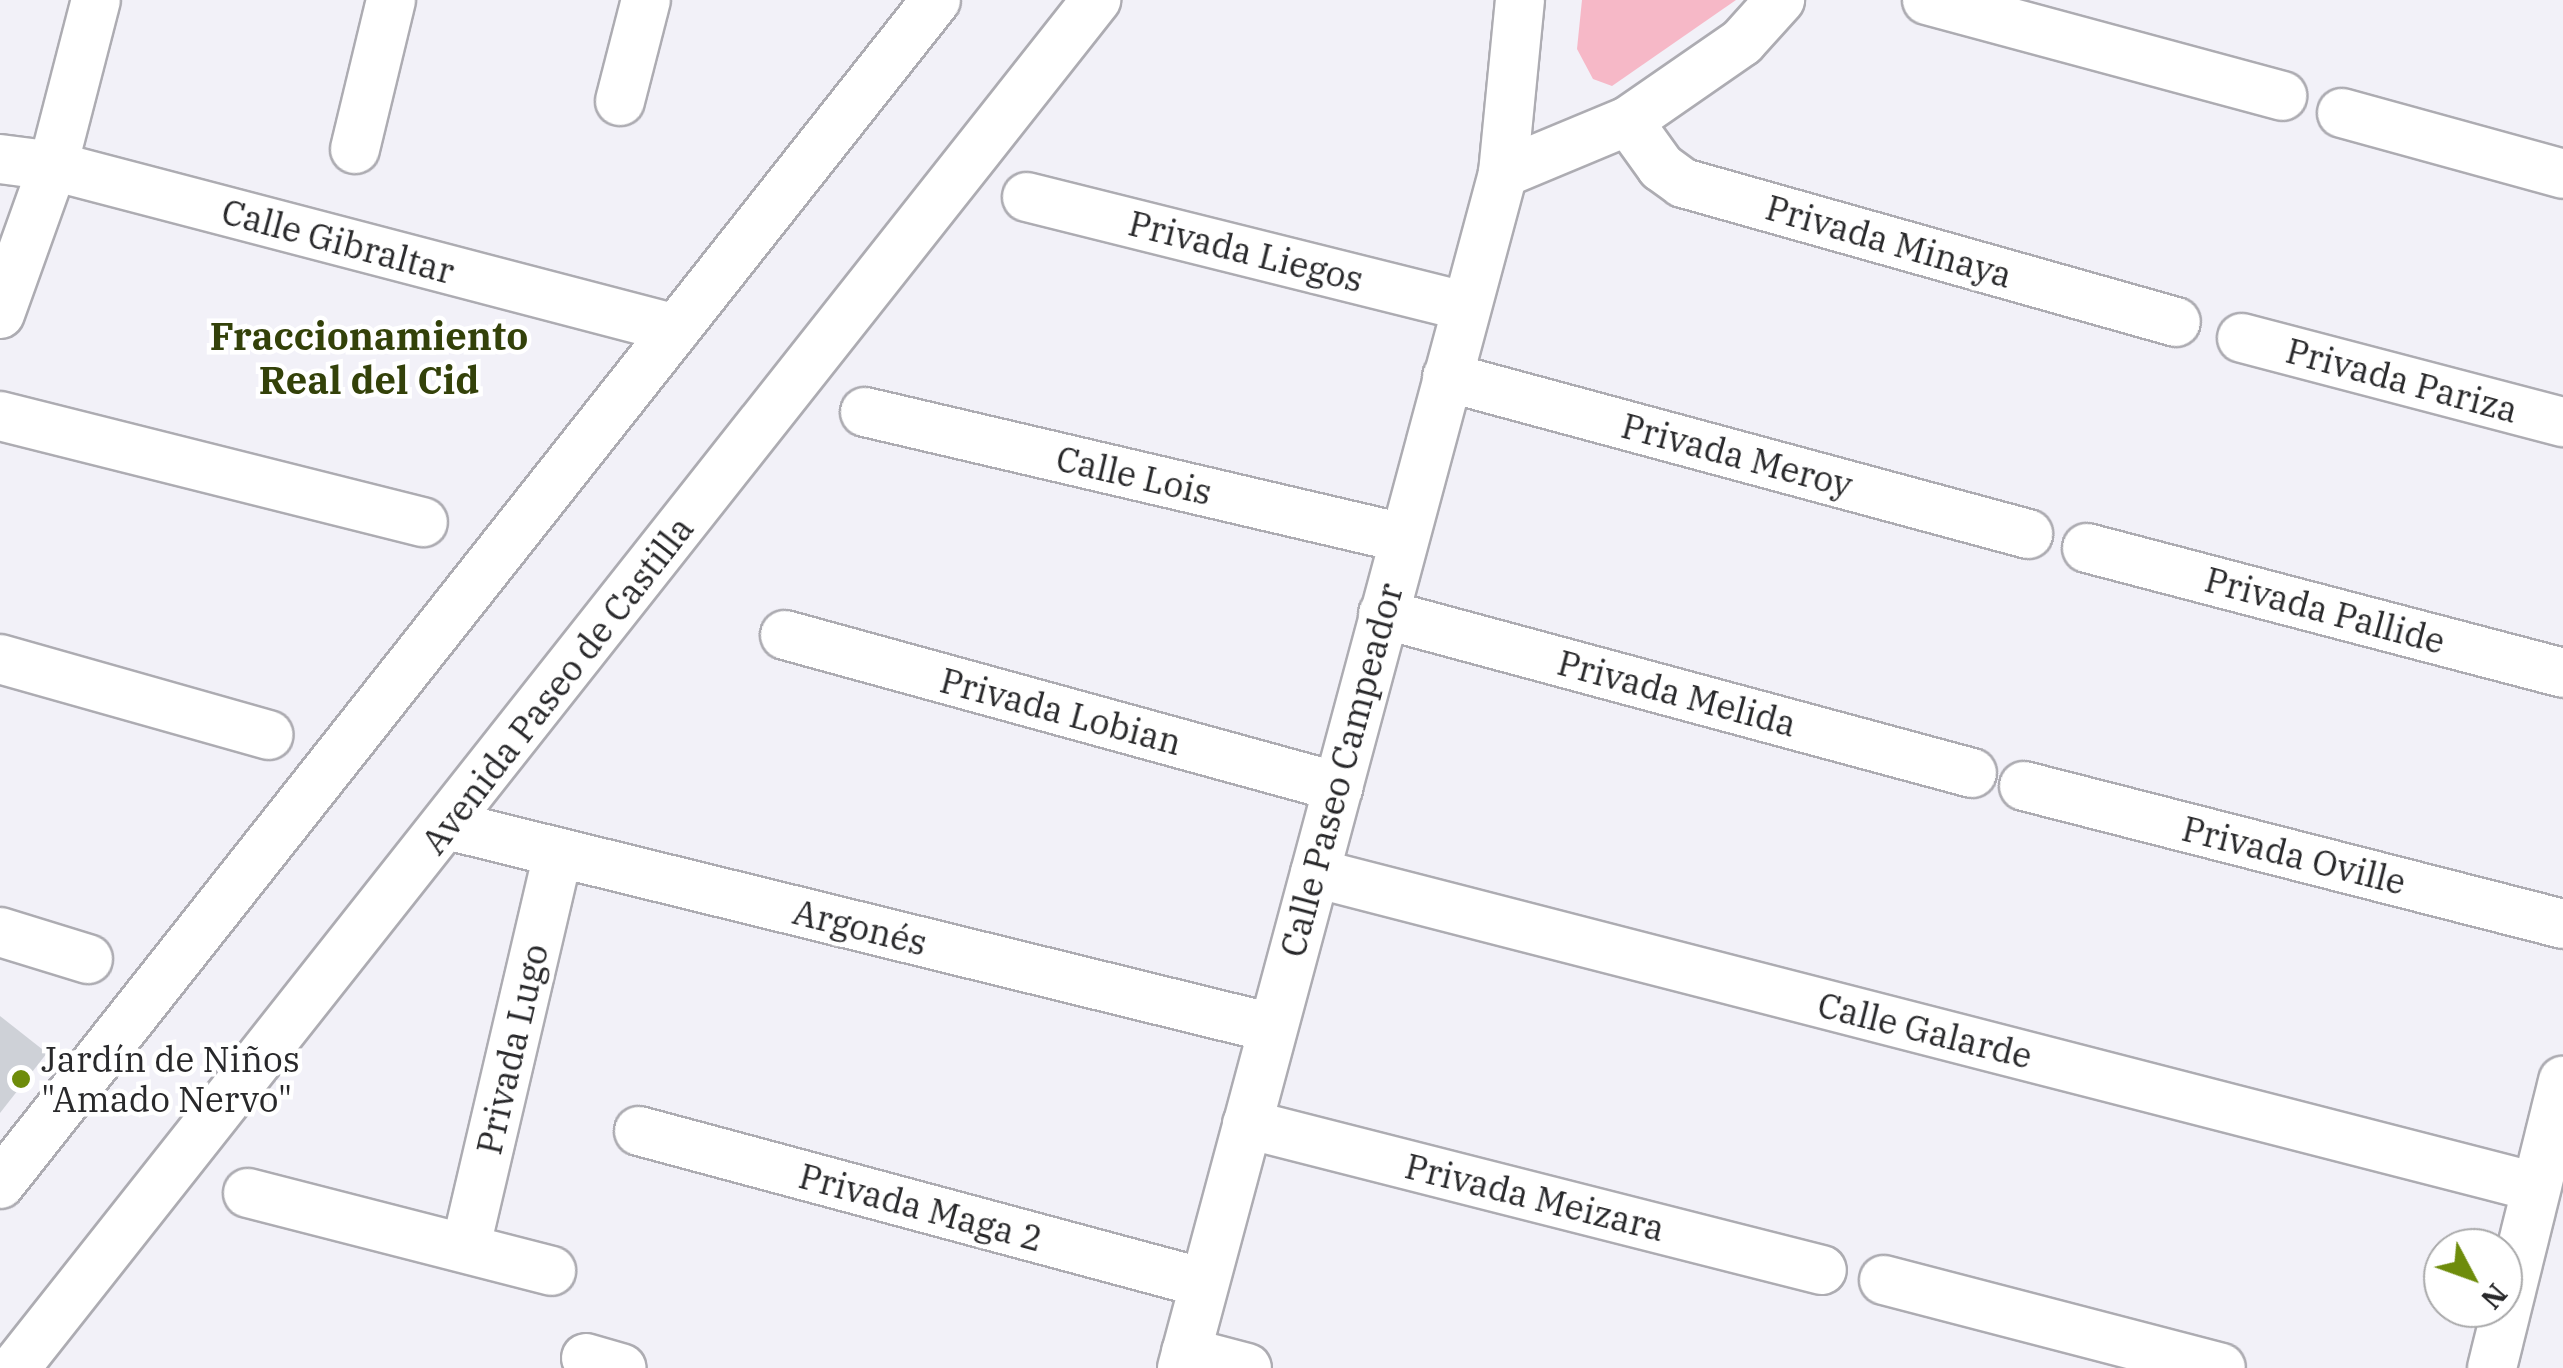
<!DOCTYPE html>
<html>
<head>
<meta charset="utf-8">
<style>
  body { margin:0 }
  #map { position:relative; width:2563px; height:1368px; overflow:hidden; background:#f2f1f8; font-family:"IBM Plex Serif",serif }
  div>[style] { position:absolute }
  .green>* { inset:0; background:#f6b8c7 }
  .building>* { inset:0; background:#ced1d7 }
  .roads { filter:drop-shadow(2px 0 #adacb2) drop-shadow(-2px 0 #adacb2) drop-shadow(0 2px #adacb2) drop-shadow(0 -2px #adacb2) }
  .street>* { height:48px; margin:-24px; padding:0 24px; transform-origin:24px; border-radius:24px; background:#fff }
  .dots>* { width:28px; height:28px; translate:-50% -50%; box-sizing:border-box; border:5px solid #fff; border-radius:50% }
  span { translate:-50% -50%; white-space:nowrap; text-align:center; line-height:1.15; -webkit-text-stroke:9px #fff; paint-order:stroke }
  .street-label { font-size:35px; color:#28282a }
  .poi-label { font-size:35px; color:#28282a }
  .left { translate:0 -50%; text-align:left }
  .neighbourhood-label { font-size:38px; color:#334109; font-weight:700 }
  .north { position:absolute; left:2423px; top:1228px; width:100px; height:100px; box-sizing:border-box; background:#fff; border:2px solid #a9a9aa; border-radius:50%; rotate:131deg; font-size:28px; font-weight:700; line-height:40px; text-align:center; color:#28282a }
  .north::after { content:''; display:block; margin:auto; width:35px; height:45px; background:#6e8c0b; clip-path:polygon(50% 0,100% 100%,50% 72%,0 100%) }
</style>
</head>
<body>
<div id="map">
  <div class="green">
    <div style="clip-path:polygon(1582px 0,1736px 0,1612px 86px,1593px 79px,1577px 49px)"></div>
  </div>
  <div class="building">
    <div style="clip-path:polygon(0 1016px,47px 1053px,0 1113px)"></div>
  </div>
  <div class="roads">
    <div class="street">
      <div style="left:1927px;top:0;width:368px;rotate:15.1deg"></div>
      <div style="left:620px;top:101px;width:104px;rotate:-75.6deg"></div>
      <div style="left:2342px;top:113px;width:229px;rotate:15.4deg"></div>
      <div style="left:1628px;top:121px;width:57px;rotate:54.3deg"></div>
      <div style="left:1661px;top:167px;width:27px;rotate:36deg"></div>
      <div style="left:1683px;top:183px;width:512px;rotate:15.75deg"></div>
      <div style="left:355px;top:149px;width:153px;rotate:-76.4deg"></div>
      <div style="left:0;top:159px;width:53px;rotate:7.5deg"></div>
      <div style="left:53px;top:166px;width:644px;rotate:14.66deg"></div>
      <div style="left:1503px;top:173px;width:135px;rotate:-22.6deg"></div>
      <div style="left:1628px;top:121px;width:139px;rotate:-34.7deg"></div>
      <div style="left:1742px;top:42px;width:57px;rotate:-47.9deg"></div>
      <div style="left:1027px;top:197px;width:450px;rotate:14deg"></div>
      <div style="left:0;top:314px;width:157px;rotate:-70.3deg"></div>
      <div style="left:53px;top:166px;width:171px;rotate:-75.5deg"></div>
      <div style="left:2242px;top:338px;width:332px;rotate:14.7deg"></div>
      <div style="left:1447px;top:377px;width:602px;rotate:15.12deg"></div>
      <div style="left:865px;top:412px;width:553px;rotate:13.18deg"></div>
      <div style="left:0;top:416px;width:436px;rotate:14.1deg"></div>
      <div style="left:2087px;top:548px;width:492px;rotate:14.7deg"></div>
      <div style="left:1383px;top:614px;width:610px;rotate:15.11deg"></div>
      <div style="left:785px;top:635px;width:574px;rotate:15.37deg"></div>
      <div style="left:0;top:659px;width:279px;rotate:15.8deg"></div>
      <div style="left:2024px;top:786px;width:556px;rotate:14.36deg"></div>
      <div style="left:447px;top:825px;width:850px;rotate:13.82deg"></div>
      <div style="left:1315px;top:873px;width:1260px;rotate:14.43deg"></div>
      <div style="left:0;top:932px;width:92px;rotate:17.1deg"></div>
      <div style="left:1247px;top:1124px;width:593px;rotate:14.25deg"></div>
      <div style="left:639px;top:1131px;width:585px;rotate:15.06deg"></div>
      <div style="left:0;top:1184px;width:1509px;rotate:-51.67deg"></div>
      <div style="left:248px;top:1193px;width:313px;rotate:14.4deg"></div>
      <div style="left:466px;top:1246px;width:404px;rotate:-76.8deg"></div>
      <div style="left:1884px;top:1280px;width:348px;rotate:14.6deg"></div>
      <div style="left:1186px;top:1352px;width:63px;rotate:14.7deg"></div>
      <div style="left:586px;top:1358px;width:37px;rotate:16deg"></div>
      <div style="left:15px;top:1368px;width:1744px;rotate:-51.68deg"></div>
      <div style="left:1182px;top:1368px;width:1237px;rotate:-74.96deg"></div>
      <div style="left:1503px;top:173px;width:174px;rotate:-84.4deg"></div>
      <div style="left:2492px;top:1368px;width:296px;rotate:-76.1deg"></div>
    </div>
  </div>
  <div class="dots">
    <div style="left:21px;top:1079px;background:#6e8c0b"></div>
  </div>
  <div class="street-label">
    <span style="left:338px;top:241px;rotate:15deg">Calle Gibraltar</span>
    <span style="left:1889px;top:241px;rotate:16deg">Privada Minaya</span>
    <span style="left:1246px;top:251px;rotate:14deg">Privada Liegos</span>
    <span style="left:2402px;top:380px;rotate:15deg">Privada Pariza</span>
    <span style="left:1737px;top:455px;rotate:15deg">Privada Meroy</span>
    <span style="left:1134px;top:475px;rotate:13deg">Calle Lois</span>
    <span style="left:2325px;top:610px;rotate:15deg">Privada Pallide</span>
    <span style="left:557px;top:685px;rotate:-52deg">Avenida Paseo de Castilla</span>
    <span style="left:1677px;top:693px;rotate:15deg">Privada Melida</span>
    <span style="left:1061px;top:711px;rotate:15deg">Privada Lobian</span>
    <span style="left:1341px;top:770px;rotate:-75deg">Calle Paseo Campeador</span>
    <span style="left:2294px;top:855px;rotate:14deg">Privada Oville</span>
    <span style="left:860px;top:927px;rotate:14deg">Argonés</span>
    <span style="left:1925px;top:1030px;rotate:14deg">Calle Galarde</span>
    <span style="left:512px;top:1049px;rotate:-77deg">Privada Lugo</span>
    <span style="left:1535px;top:1197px;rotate:14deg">Privada Meizara</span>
    <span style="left:921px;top:1207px;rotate:15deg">Privada Maga 2</span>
  </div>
  <div class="poi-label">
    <span class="left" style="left:41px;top:1079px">Jardín de Niños<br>"Amado Nervo"</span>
  </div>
  <div class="neighbourhood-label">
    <span style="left:369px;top:358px">Fraccionamiento<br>Real del Cid</span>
  </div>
  <div class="north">N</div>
</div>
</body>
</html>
